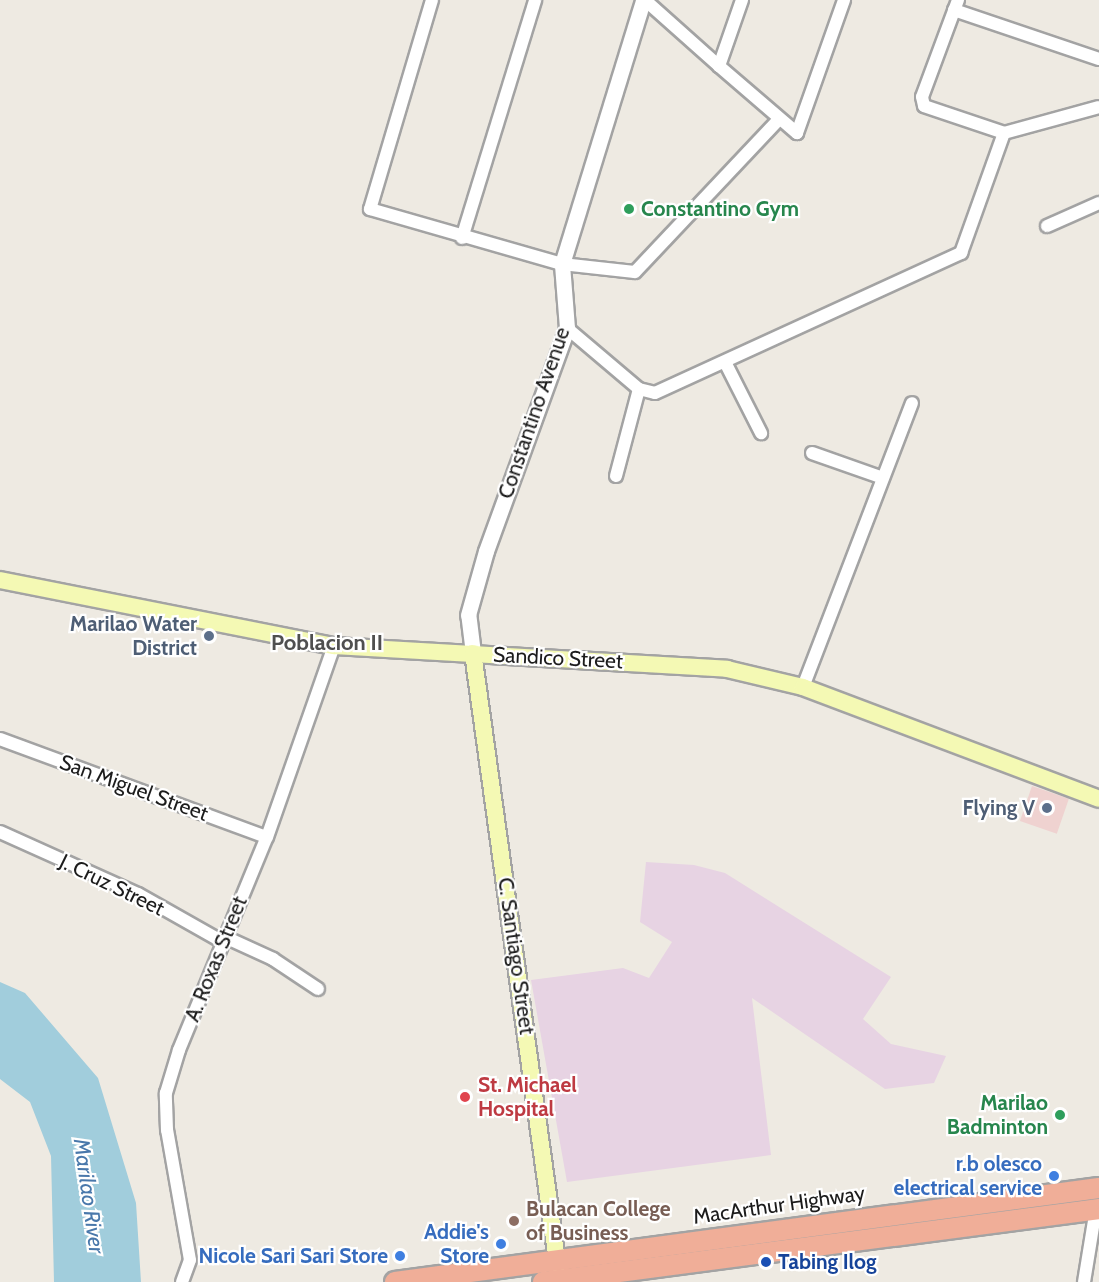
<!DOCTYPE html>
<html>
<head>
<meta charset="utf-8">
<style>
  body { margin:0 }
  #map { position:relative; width:1099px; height:1282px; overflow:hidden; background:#eeeae2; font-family:Cabin,sans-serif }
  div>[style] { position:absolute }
  .commercial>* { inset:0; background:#efd2d0; transform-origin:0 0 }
  .industrial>* { inset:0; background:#e7d3e3 }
  .water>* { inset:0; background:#a1cddc }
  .roads { filter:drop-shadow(2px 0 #a3a3a3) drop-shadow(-2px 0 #a3a3a3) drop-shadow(0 2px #a3a3a3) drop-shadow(0 -2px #a3a3a3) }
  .minor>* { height:12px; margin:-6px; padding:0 6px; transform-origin:6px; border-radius:6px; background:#fff }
  .tertiary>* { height:15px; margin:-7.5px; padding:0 7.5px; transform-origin:7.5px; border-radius:7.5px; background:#fff }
  .secondary>* { height:16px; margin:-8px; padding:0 8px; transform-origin:8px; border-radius:8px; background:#f4f9b4 }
  .trunk>* { height:20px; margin:-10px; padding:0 10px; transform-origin:10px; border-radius:10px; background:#f0ae98 }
  .dots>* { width:16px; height:16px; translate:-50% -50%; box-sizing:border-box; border:3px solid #fff; border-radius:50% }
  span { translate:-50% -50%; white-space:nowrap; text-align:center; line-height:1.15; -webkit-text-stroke:4.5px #fff; paint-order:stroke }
  .leisure-label { font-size:21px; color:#27864d; font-weight:700 }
  .left { translate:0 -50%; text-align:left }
  .right { translate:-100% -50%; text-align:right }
  .street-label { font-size:21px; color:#1c1c1c }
  .service-label { font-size:21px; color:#4e5e75; font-weight:700 }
  .health-label { font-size:21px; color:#be3a42; font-weight:700 }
  .shop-label { font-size:21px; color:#366cbe; font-weight:700 }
  .education-label { font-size:21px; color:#785e54; font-weight:700 }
  .transit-label { font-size:21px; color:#164399; font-weight:700 }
  .neighbourhood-label { font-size:22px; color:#4f4f4f; font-weight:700 }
  .water-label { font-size:22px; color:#4978ab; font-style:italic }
</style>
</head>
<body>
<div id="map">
  <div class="commercial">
    <div style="left:1032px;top:786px;width:39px;height:37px;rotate:19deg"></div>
  </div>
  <div class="industrial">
    <div style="clip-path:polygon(646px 862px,694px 865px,725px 873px,891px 977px,863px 1019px,891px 1044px,946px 1056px,934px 1083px,885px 1089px,752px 998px,771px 1155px,567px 1182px,531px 980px,623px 968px,649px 978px,672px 942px,640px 922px)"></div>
  </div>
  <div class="water">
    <div style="clip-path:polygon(0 982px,25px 993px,98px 1078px,136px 1203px,141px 1282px,54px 1282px,51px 1156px,30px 1102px,0 1079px)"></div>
  </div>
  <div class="roads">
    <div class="minor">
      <div style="left:432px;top:0;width:218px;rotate:106.5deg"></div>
      <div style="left:370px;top:209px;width:200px;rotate:16deg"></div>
      <div style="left:562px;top:264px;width:73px;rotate:6.3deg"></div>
      <div style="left:635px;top:272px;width:210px;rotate:-46.7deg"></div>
      <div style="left:645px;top:0;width:99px;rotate:41.7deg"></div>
      <div style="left:742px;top:0;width:70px;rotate:109.2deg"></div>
      <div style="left:719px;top:66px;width:103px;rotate:40.7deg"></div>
      <div style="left:797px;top:133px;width:141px;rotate:-70.5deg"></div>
      <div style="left:958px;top:0;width:103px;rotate:110.4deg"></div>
      <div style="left:922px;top:97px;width:9px;rotate:77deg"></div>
      <div style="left:924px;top:106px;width:84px;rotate:18.6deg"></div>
      <div style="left:1004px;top:133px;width:98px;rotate:-15.3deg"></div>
      <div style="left:954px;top:10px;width:153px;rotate:18.7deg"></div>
      <div style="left:1047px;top:226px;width:57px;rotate:-23.9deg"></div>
      <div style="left:462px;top:238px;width:249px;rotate:-72.9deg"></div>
      <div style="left:567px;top:328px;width:94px;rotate:40.3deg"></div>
      <div style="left:725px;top:362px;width:80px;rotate:63.1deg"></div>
      <div style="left:812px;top:453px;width:75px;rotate:19.4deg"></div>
      <div style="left:616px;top:476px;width:90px;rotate:-75.2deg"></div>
      <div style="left:639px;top:389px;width:16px;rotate:14deg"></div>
      <div style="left:655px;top:393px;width:337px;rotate:-24.6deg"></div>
      <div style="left:961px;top:253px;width:127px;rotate:-70.3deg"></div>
      <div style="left:803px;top:687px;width:304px;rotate:-69deg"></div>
      <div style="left:0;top:739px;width:284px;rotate:20.2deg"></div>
      <div style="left:0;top:832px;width:151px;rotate:24.2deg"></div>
      <div style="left:138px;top:894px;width:98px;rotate:29.5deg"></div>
      <div style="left:225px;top:937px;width:53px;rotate:24.6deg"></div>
      <div style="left:273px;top:959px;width:54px;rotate:33.7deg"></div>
      <div style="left:182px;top:1282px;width:23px;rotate:-70deg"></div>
      <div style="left:190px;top:1260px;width:132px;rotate:-100deg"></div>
      <div style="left:167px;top:1130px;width:37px;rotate:-92deg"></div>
      <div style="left:166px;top:1093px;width:45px;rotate:-73.2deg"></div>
      <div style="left:179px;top:1050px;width:230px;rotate:-67.6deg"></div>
      <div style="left:267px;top:837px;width:202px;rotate:-70.7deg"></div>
      <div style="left:1084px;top:1282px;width:74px;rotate:-80.7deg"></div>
    </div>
    <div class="tertiary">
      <div style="left:473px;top:653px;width:38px;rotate:-97deg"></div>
      <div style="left:468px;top:615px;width:66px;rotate:-74.3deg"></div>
      <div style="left:486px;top:551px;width:237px;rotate:-70deg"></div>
      <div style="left:567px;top:328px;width:64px;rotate:-94.5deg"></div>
      <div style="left:562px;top:264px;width:276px;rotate:-72.9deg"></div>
    </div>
    <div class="secondary">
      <div style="left:0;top:580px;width:340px;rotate:11.2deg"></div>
      <div style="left:334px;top:646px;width:394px;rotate:3.3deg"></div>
      <div style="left:727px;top:669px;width:78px;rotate:13.3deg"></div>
      <div style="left:803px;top:687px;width:316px;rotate:20.7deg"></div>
      <div style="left:473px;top:653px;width:635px;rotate:82.13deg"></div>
    </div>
    <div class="trunk">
      <div style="left:395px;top:1282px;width:710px;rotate:-7.61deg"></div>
      <div style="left:543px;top:1282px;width:561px;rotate:-7.48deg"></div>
    </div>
  </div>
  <div class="dots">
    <div style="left:629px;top:209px;background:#2e9e5b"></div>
    <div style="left:209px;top:636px;background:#5c6f8a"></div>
    <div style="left:1047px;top:808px;background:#5c6f8a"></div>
    <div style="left:465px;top:1097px;background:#e0444e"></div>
    <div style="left:1060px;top:1115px;background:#2e9e5b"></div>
    <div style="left:1054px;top:1176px;background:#3f7fe0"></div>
    <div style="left:514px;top:1221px;background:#8d6e63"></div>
    <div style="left:501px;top:1244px;background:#3f7fe0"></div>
    <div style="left:400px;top:1256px;background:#3f7fe0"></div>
    <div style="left:766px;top:1262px;background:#1a4fb4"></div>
  </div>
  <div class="leisure-label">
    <span class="left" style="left:641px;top:209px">Constantino Gym</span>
    <span class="right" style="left:1048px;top:1115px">Marilao<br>Badminton</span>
  </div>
  <div class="street-label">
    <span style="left:534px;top:413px;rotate:-71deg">Constantino Avenue</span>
    <span style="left:558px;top:658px;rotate:3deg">Sandico Street</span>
    <span style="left:134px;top:788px;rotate:20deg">San Miguel Street</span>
    <span style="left:112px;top:885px;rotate:26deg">J. Cruz Street</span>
    <span style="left:516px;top:956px;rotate:82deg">C. Santiago Street</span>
    <span style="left:216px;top:959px;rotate:-68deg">A. Roxas Street</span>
    <span style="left:779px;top:1205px;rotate:-8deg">MacArthur Highway</span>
  </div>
  <div class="service-label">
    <span class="right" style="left:197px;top:636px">Marilao Water<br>District</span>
    <span class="right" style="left:1035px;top:808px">Flying V</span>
  </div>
  <div class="health-label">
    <span class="left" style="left:478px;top:1097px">St. Michael<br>Hospital</span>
  </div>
  <div class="shop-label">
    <span class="right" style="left:1042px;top:1176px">r.b olesco<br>electrical service</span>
    <span class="right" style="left:489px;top:1244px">Addie's<br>Store</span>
    <span class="right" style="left:388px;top:1256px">Nicole Sari Sari Store</span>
  </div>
  <div class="education-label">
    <span class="left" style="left:526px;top:1221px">Bulacan College<br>of Business</span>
  </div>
  <div class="transit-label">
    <span class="left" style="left:778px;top:1262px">Tabing Ilog</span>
  </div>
  <div class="neighbourhood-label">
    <span style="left:327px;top:643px">Poblacion II</span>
  </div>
  <div class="water-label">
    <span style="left:89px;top:1196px;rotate:82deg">Marilao River</span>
  </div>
</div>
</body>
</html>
